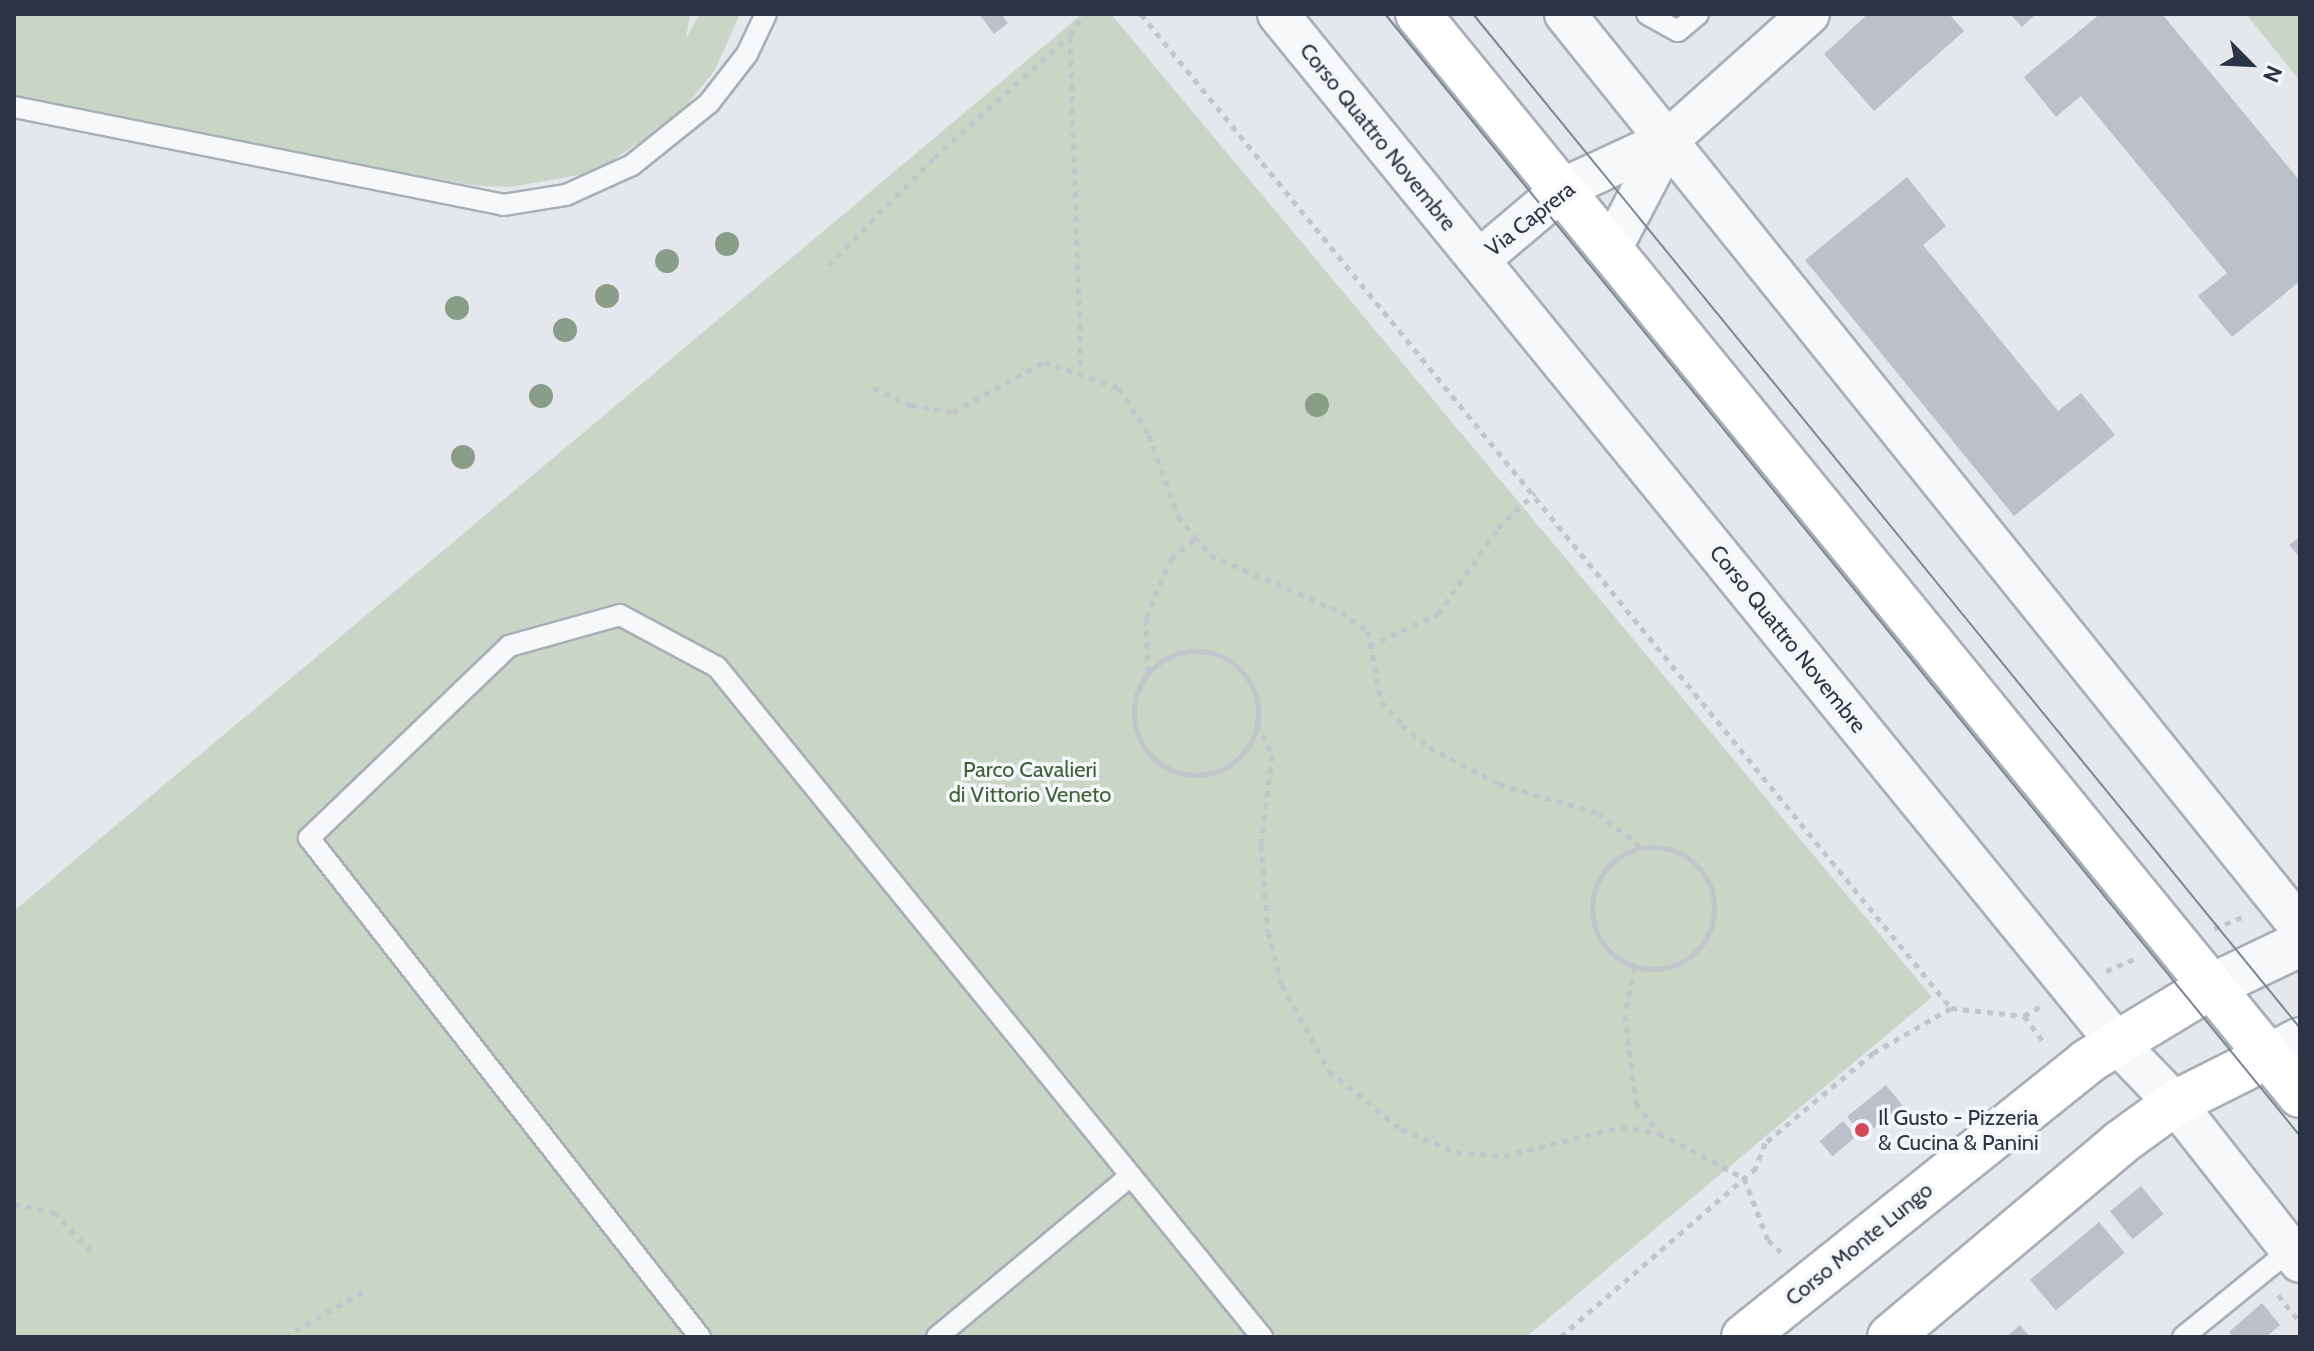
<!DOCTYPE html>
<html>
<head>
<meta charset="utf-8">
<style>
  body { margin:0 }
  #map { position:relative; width:2314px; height:1351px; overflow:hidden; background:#e4e7ec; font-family:Cabin,sans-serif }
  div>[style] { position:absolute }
  .green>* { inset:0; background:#c9d6c5 }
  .building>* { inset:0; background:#bbc0ca; transform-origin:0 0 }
  .path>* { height:5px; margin-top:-2.5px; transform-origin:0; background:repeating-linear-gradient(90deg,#c2c5cb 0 6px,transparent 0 12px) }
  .path>.ring { margin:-2.5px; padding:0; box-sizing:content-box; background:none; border:5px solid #c2c5cb; border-radius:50% }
  .roads { filter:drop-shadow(2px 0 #a9aeb7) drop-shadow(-2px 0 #a9aeb7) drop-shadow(0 2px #a9aeb7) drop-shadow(0 -2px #a9aeb7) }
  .service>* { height:20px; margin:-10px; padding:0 10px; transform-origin:10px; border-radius:10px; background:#f7f8fa }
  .minor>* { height:40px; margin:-20px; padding:0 20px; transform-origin:20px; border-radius:20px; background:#f7f8fa }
  .tertiary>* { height:44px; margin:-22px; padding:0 22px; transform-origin:22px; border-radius:22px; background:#f7f8fa }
  .secondary>* { height:44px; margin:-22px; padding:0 22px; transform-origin:22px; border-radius:22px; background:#fff }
  .tram>* { height:2px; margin:-1px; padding:0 1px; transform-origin:1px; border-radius:1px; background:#7d8696 }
  .trees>* { width:24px; height:24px; margin:-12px; border-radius:50%; background:#899d89 }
  .dots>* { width:22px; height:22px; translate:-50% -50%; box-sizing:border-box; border:4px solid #f4f6f9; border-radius:50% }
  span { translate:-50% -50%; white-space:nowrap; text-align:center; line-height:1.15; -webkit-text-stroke:7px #f4f6f9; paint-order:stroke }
  .street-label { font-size:22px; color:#2b3445 }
  .park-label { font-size:22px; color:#3f6138 }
  .poi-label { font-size:22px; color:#2b3445 }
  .left { translate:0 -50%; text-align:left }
  .frame { position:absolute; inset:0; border:16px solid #2b3445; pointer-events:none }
  .north { position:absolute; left:2210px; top:24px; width:80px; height:80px; -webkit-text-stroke:6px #f4f6f9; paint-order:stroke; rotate:114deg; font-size:22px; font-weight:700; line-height:32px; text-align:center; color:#2b3445 }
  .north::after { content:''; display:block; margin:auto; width:28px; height:36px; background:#2b3445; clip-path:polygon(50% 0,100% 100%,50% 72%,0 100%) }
</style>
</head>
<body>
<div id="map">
  <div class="green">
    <div style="clip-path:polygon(14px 14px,690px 14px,686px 39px,699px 14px,740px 14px,715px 70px,677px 117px,595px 172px,511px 187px,477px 186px,14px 101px)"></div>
    <div style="clip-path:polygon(1082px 14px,1111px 14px,1932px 997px,1526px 1337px,14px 1337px,14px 911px)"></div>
    <div style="clip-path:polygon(2246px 14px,2300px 14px,2300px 81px)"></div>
  </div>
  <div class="building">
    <div style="clip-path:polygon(979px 14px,1001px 14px,1008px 23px,994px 34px)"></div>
    <div style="clip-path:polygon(1868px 14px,1949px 14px,1964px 31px,1874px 111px,1824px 54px)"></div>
    <div style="clip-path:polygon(2010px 14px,2036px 14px,2022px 27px)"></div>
    <div style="clip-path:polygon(2100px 14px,2162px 14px,2300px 181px,2300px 281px,2232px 337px,2198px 296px,2227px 273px,2081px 96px,2056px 117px,2024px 77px)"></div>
    <div style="clip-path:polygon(1907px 177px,1946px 226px,1923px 245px,2058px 411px,2081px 393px,2115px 435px,2014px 516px,1805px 260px)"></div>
    <div style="clip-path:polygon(2300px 537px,2300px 558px,2289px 545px)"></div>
    <div style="left:1886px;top:1085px;width:26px;height:50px;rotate:51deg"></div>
    <div style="left:1843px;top:1121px;width:20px;height:31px;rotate:49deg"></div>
    <div style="left:2141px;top:1186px;width:36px;height:40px;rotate:51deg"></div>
    <div style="left:2099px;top:1222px;width:40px;height:90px;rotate:50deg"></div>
    <div style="clip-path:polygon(2262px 1303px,2280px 1325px,2266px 1337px,2233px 1337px,2229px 1332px)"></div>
    <div style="clip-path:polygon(2020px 1325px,2030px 1337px,2006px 1337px)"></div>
  </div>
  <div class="path">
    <div style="left:1141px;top:14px;width:1282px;rotate:50.82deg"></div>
    <div style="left:1951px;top:1008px;width:90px;rotate:150deg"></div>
    <div style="left:1873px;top:1053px;width:141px;rotate:140.2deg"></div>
    <div style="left:1765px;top:1143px;width:27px;rotate:110deg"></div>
    <div style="left:1756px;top:1168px;width:259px;rotate:139.2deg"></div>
    <div style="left:1070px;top:36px;width:339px;rotate:88.1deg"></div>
    <div style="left:828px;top:265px;width:151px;rotate:-45.3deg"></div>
    <div style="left:934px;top:158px;width:183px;rotate:-42.1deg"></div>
    <div style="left:1070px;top:35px;width:25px;rotate:-56deg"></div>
    <div style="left:873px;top:388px;width:42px;rotate:24.1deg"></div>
    <div style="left:911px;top:405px;width:43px;rotate:9.5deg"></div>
    <div style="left:953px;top:412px;width:104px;rotate:-28.8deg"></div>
    <div style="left:1044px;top:362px;width:79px;rotate:19.1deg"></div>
    <div style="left:1119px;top:388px;width:56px;rotate:57.4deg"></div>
    <div style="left:1149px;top:435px;width:86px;rotate:70.3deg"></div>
    <div style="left:1178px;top:516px;width:27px;rotate:51deg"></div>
    <div style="left:1195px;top:537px;width:23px;rotate:50deg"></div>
    <div style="left:1210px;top:555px;width:143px;rotate:23.5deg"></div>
    <div style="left:1341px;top:612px;width:33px;rotate:35deg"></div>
    <div style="left:1368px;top:631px;width:71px;rotate:79.5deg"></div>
    <div style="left:1381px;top:701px;width:32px;rotate:49deg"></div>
    <div style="left:1402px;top:725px;width:35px;rotate:39deg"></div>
    <div style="left:1429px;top:747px;width:79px;rotate:27.9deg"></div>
    <div style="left:1499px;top:784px;width:103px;rotate:16.3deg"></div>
    <div style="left:1598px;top:813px;width:55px;rotate:38.3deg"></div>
    <div style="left:1369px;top:646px;width:76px;rotate:-24.9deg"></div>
    <div style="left:1438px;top:614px;width:105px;rotate:-55.1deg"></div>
    <div style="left:1498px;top:528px;width:51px;rotate:-43.4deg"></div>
    <div class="ring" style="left:1134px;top:651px;width:119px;height:119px"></div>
    <div style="left:1148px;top:672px;width:54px;rotate:-92.1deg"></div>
    <div style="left:1146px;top:618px;width:64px;rotate:-67deg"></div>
    <div style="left:1171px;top:559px;width:32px;rotate:-41deg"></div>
    <div style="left:1257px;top:724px;width:34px;rotate:64deg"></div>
    <div style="left:1272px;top:755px;width:91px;rotate:97deg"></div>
    <div style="left:1261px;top:845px;width:87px;rotate:85.4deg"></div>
    <div style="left:1268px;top:932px;width:55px;rotate:75.2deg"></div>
    <div style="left:1282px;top:985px;width:98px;rotate:61.3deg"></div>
    <div style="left:1329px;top:1071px;width:92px;rotate:38.9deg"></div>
    <div style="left:1401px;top:1129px;width:60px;rotate:22.7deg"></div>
    <div style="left:1456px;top:1152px;width:48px;rotate:4.8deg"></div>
    <div style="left:1504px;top:1156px;width:121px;rotate:-13.9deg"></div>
    <div style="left:1621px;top:1127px;width:38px;rotate:9deg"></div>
    <div class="ring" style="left:1592px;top:847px;width:117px;height:117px"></div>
    <div style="left:2214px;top:929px;width:34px;rotate:-23deg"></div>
    <div style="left:1635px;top:967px;width:49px;rotate:101.8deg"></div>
    <div style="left:1625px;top:1015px;width:89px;rotate:82.9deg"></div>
    <div style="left:1636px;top:1103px;width:38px;rotate:53deg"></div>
    <div style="left:1659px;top:1133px;width:96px;rotate:27.9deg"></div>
    <div style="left:1744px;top:1178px;width:66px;rotate:68.8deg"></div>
    <div style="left:1768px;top:1240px;width:22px;rotate:43deg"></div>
    <div style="left:2106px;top:971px;width:34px;rotate:-23deg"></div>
    <div style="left:1951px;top:1008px;width:73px;rotate:6.3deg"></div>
    <div style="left:2024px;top:1016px;width:20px;rotate:-30deg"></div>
    <div style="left:2024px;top:1016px;width:35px;rotate:53deg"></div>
    <div style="left:14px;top:1204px;width:41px;rotate:11.3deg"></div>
    <div style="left:54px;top:1212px;width:59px;rotate:46.4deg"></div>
    <div style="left:2278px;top:1295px;width:35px;rotate:51deg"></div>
    <div style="left:285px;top:1337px;width:91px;rotate:-30.2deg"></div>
  </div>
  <div class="roads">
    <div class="service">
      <div style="left:1647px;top:14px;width:35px;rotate:29deg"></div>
      <div style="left:1678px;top:31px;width:26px;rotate:-40deg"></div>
      <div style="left:14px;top:107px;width:499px;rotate:11.3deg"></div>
      <div style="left:503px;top:205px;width:64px;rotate:-9deg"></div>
      <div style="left:566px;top:195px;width:72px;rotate:-24.4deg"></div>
      <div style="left:632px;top:165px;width:99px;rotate:-38.8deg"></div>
      <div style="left:709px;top:103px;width:62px;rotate:-52.2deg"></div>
      <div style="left:747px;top:54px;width:44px;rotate:-64.6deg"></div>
      <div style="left:700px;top:1337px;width:634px;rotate:-128.08deg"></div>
      <div style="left:309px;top:838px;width:277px;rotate:-43.8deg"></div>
      <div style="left:509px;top:646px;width:115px;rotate:-15.6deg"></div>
      <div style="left:620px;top:615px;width:110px;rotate:28.2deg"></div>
      <div style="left:717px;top:667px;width:864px;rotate:50.87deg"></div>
      <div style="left:937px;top:1337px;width:250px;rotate:-39.8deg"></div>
      <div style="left:2183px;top:1337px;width:138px;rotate:-39.1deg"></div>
    </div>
    <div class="minor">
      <div style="left:1278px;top:14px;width:1326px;rotate:50.81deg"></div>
      <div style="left:2116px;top:1042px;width:85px;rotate:46deg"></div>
      <div style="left:2175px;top:1103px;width:202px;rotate:51.8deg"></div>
      <div style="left:1565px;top:14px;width:1172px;rotate:51.16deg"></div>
      <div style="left:1611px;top:249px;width:123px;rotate:-62.4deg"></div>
      <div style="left:1479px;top:260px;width:111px;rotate:-40.3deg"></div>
      <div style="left:1564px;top:188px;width:115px;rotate:-24.8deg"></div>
      <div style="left:1668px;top:140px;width:189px;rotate:-41.8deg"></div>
    </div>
    <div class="tertiary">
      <div style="left:2210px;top:987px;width:100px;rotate:-25.5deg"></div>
      <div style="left:2269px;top:1056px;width:35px;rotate:-27deg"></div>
    </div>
    <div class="secondary">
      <div style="left:1418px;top:14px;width:1395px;rotate:50.79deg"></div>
      <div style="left:1744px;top:1337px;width:441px;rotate:-38.7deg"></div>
      <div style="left:2088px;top:1061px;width:143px;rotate:-31.2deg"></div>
      <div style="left:1890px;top:1337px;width:301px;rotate:-40.1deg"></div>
      <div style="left:2120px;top:1143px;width:68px;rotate:-36deg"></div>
      <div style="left:2175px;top:1103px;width:105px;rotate:-26.6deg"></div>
    </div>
  </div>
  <div class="tram">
    <div style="left:1385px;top:14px;width:1448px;rotate:50.8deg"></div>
    <div style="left:1473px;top:14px;width:1308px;rotate:50.8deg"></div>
  </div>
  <div class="trees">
    <div style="left:727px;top:244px"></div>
    <div style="left:667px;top:261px"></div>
    <div style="left:607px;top:296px"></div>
    <div style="left:457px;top:308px"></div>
    <div style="left:565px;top:330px"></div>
    <div style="left:541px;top:396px"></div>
    <div style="left:1317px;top:405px"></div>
    <div style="left:463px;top:457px"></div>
  </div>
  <div class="dots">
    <div style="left:1862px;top:1130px;background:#d1495b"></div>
  </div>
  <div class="street-label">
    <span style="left:1378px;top:137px;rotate:51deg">Corso Quattro Novembre</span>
    <span style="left:1530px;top:219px;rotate:-38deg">Via Caprera</span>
    <span style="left:1788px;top:639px;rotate:51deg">Corso Quattro Novembre</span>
    <span style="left:1859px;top:1244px;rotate:-39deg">Corso Monte Lungo</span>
  </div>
  <div class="park-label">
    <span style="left:1030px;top:782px">Parco Cavalieri<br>di Vittorio Veneto</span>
  </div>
  <div class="poi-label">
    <span class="left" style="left:1878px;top:1130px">Il Gusto - Pizzeria<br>&amp; Cucina &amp; Panini</span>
  </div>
  <div class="frame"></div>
  <div class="north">N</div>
</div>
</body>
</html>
